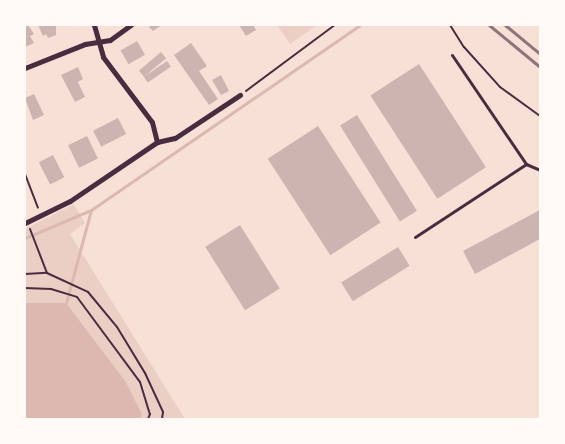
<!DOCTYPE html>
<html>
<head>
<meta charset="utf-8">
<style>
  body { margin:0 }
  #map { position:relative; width:565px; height:444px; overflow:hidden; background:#f7e1d7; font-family:"Asap Condensed",sans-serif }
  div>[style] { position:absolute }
  .green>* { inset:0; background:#ebcfc5 }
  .water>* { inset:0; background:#dcb8b0 }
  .stream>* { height:3px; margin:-1.5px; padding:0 1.5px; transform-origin:1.5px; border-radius:1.5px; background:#dcb8b0 }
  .building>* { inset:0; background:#ccb4b1; transform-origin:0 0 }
  .path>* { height:2px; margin:-1px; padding:0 1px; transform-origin:1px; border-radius:1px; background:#4a2c40 }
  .service>* { height:3px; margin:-1.5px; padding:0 1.5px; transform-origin:1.5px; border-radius:1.5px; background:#4a2c40 }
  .minor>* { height:5px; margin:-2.5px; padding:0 2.5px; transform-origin:2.5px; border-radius:2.5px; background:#4a2c40 }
  .rail>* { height:3px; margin:-1.5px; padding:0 1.5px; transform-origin:1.5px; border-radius:1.5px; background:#8f747c }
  span { translate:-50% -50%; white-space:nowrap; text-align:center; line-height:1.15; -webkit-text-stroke:5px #fffaf5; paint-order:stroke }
  .frame { position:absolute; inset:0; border:26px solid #fffaf5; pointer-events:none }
</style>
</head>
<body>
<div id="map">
  <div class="green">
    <div style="clip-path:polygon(277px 25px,317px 25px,290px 44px)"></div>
    <div style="clip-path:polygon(74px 204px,85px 223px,70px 234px,185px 419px,140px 419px,142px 414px,126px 382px,66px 304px,25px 303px,25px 229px)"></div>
  </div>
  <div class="water">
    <div style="clip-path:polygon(25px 303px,66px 303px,126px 382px,142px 414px,140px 419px,25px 419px)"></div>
  </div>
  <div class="stream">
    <div style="left:25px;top:238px;width:72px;rotate:-23deg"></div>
    <div style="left:91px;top:210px;width:326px;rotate:-34.5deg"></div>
    <div style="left:66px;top:303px;width:96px;rotate:-75deg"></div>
  </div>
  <div class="building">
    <div style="clip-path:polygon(28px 25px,34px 34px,30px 36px,34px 43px,25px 47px,25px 26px)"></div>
    <div style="clip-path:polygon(38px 25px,56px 25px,56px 35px,48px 38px,46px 34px,43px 36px)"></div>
    <div style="clip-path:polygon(152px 25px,162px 25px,153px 31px,149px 27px)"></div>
    <div style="clip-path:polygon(239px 25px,253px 25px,256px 30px,246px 36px)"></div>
    <div style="left:137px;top:41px;width:16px;height:19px;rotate:60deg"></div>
    <div style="clip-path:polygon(191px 43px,207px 66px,199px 71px,218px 99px,209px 105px,174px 55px)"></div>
    <div style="left:161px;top:52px;width:8px;height:29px;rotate:50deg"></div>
    <div style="left:167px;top:61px;width:7px;height:28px;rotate:56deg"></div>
    <div style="left:419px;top:64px;width:123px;height:58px;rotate:57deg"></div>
    <div style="clip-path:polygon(78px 67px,83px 79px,78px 82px,85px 97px,75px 102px,61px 75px)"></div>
    <div style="clip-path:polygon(221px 75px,229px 91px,221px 95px,212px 80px)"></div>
    <div style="clip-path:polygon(34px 94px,44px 115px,33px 120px,25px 98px)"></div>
    <div style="left:357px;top:115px;width:113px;height:20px;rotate:58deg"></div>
    <div style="left:118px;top:118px;width:18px;height:28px;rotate:63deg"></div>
    <div style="left:318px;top:126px;width:115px;height:60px;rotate:57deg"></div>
    <div style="left:87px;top:136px;width:25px;height:21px;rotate:64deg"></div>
    <div style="left:53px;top:155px;width:25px;height:16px;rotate:63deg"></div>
    <div style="clip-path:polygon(540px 210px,540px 239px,475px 274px,463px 251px)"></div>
    <div style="left:240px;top:225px;width:75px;height:41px;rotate:58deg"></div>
    <div style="left:398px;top:247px;width:22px;height:67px;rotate:58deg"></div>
  </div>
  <div class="path">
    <div style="left:450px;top:25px;width:26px;rotate:58deg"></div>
    <div style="left:464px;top:47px;width:54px;rotate:48deg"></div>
    <div style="left:500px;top:87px;width:49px;rotate:35.9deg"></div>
    <div style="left:246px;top:91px;width:111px;rotate:-36.6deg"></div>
    <div style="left:25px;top:174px;width:36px;rotate:69deg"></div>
    <div style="left:30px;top:229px;width:47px;rotate:68.9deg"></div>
    <div style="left:47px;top:273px;width:45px;rotate:24.9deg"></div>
    <div style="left:88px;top:292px;width:45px;rotate:50.4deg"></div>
    <div style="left:117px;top:327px;width:54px;rotate:58.7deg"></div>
    <div style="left:145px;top:373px;width:43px;rotate:65.2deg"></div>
    <div style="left:163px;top:412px;width:7px;rotate:98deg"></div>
    <div style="left:25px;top:274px;width:22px;rotate:-3deg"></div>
    <div style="left:25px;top:288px;width:26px;rotate:2deg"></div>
    <div style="left:51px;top:289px;width:27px;rotate:17deg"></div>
    <div style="left:77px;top:297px;width:106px;rotate:53.5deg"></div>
    <div style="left:140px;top:382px;width:34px;rotate:73deg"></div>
    <div style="left:150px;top:414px;width:5px;rotate:112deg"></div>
  </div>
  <div class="service">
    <div style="left:452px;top:55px;width:132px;rotate:55.8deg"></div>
    <div style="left:526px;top:164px;width:15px;rotate:23deg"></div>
    <div style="left:415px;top:237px;width:133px;rotate:-33.3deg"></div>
  </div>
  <div class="minor">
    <div style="left:94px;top:25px;width:33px;rotate:74deg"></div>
    <div style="left:103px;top:57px;width:81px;rotate:53deg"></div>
    <div style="left:152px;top:122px;width:21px;rotate:76deg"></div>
    <div style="left:25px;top:68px;width:65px;rotate:-21.8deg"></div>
    <div style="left:85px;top:44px;width:25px;rotate:-9deg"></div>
    <div style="left:110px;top:40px;width:26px;rotate:-36deg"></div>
    <div style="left:25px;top:223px;width:50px;rotate:-26.1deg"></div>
    <div style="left:70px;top:201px;width:105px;rotate:-34.1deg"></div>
    <div style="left:157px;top:142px;width:18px;rotate:-13deg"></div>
    <div style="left:175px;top:138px;width:78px;rotate:-33.5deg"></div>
  </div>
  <div class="rail">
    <div style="left:489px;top:25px;width:66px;rotate:39.5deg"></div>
    <div style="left:505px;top:25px;width:45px;rotate:39.6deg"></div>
  </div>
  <div class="frame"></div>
</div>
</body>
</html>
